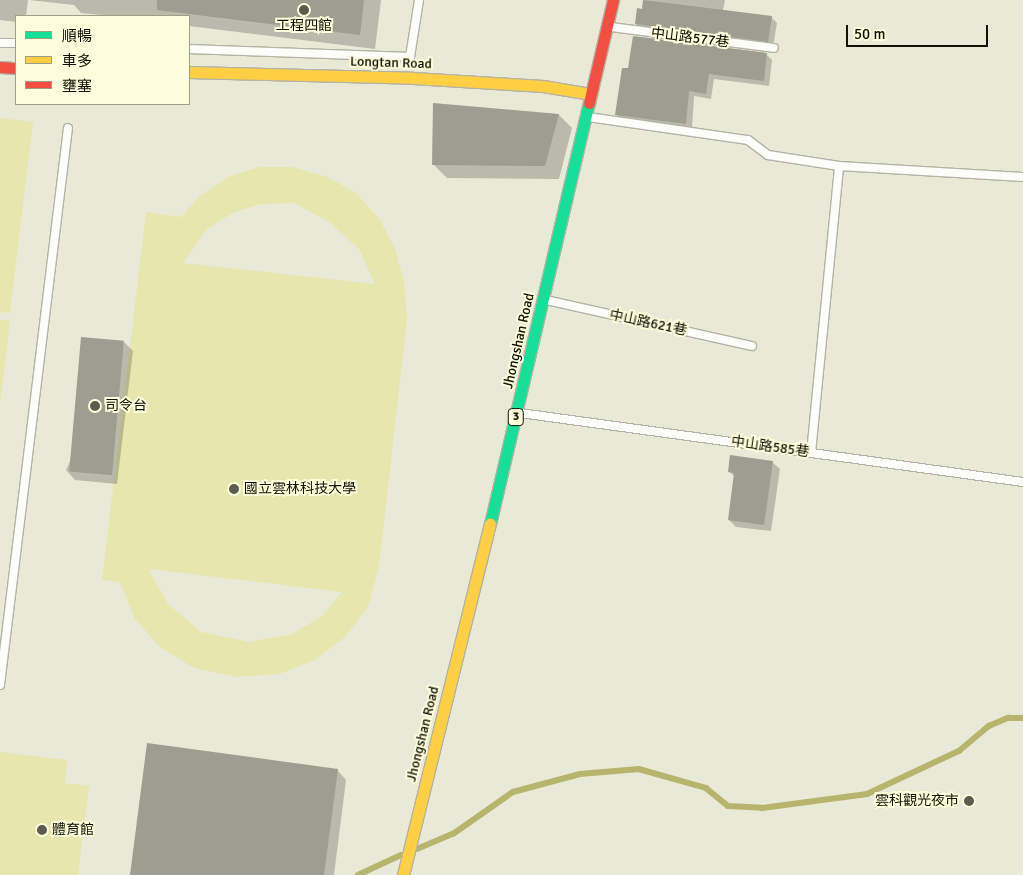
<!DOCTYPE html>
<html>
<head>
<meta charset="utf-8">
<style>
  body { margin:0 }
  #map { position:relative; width:1023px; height:875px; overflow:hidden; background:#e9e9d7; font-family:Signika,"Noto Sans TC",sans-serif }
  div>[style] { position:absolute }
  .green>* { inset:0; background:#e7e6ae }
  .shadow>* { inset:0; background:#0003 }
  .stream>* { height:5.5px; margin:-2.75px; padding:0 2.75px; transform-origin:2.75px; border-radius:2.75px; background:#b7b46d }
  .building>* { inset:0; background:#9d9d90; transform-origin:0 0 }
  .roads { filter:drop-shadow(1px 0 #b3b3a5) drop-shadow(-1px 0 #b3b3a5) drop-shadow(0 1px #b3b3a5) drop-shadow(0 -1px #b3b3a5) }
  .lane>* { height:8px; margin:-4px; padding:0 4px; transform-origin:4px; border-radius:4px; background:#fcfcf9 }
  .fast>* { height:11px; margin:-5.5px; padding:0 5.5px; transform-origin:5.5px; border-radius:5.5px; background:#16e098 }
  .slow>* { height:11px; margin:-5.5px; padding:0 5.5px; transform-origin:5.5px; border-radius:5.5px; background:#ffcf43 }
  .jam>* { height:11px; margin:-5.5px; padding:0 5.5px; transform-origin:5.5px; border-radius:5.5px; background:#f24e42 }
  .dots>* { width:14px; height:14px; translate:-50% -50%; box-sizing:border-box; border:2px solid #fefedc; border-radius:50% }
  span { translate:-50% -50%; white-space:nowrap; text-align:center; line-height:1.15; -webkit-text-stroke:4px #fefedc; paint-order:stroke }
  .shield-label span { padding:1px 4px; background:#fefedc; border:1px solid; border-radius:4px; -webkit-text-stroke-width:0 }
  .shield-label { font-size:12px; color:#101005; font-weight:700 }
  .poi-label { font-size:14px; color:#101005 }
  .left { translate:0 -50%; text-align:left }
  .right { translate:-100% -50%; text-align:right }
  .street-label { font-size:14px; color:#101005 }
  .legend { position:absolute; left:15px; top:15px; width:175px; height:90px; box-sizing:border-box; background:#fefedc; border:1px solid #9f9f86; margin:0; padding:6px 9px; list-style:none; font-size:15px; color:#101005 }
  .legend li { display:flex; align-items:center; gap:10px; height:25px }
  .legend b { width:25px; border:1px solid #9f9f86 }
  .scale { position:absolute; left:846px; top:25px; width:142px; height:22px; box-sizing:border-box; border:2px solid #101005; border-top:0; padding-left:6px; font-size:15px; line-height:18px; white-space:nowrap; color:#101005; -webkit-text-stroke:4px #fefedc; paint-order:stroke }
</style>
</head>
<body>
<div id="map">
  <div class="green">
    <div style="clip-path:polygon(0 118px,33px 122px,10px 313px,0 312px)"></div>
    <div style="clip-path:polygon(evenodd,259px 167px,292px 167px,327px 177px,356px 193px,380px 220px,395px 249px,404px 282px,407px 319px,379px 567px,368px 607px,345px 637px,315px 660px,279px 674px,236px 677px,194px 668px,160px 647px,134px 618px,120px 582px,102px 580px,146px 212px,181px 217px,200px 196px,228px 177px,259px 167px,294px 203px,329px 222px,359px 249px,375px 284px,183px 263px,206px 230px,232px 213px,261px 204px,294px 203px,259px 167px,149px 570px,149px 569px,342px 592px,322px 616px,292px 634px,249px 642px,201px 632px,168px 604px,149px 570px)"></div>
    <div style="clip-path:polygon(0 320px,10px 321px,0 404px)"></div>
    <div style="clip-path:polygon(0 752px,67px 760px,65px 783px,89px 786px,78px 875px,0 875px)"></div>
  </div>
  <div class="shadow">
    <div style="clip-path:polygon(0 0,28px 0,26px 16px,16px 16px,16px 22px,0 20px)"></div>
    <div style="clip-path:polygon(29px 0,381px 0,375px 49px,189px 26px,189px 16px,111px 16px,81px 13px,74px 5px)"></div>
    <div style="clip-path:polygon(646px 0,725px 0,723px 10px,771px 17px,777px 23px,773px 46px,642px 30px,636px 24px)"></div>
    <div style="clip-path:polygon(766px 54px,772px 60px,769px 86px,714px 79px,711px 99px,694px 96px,692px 129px,622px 120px,616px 114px,623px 69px)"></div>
    <div style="clip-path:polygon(559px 115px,572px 128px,559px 179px,447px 178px,433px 164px)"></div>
    <div style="clip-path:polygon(124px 342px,133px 351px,117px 484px,75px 480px,66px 470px)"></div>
    <div style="clip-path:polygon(772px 462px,780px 469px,771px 531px,736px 527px,729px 520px,735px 477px,729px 471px)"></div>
    <div style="clip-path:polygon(337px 770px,346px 780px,334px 875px,131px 875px)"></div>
  </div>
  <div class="stream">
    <div style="left:417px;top:849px;width:39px;rotate:-23deg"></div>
    <div style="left:453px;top:834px;width:73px;rotate:-35deg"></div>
    <div style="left:513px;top:792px;width:69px;rotate:-15deg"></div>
    <div style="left:580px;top:774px;width:59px;rotate:-4.8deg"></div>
    <div style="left:639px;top:769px;width:70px;rotate:15.8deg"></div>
    <div style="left:706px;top:788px;width:28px;rotate:39deg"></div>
    <div style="left:728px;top:806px;width:34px;rotate:3deg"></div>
    <div style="left:762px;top:808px;width:106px;rotate:-7.6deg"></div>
    <div style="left:867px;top:794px;width:102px;rotate:-25.1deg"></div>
    <div style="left:959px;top:751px;width:39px;rotate:-40deg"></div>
    <div style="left:989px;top:726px;width:21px;rotate:-23deg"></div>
    <div style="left:1008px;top:718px;width:15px"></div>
    <div style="left:358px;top:875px;width:47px;rotate:-24.9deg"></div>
  </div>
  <div class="building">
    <div style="clip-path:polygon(157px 0,364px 0,360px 35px,157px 10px)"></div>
    <div style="clip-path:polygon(643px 0,772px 16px,768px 42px,635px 24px,637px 8px,642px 9px)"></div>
    <div style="clip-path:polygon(633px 36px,767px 53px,764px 81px,709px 74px,706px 94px,689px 91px,686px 124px,615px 115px,622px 68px,628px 68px)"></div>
    <div style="clip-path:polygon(433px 103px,559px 114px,545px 166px,432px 165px)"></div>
    <div style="left:81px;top:337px;width:43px;height:135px;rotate:5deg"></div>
    <div style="clip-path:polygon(730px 455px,773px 461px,764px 525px,728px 520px,734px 473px,728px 472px)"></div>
    <div style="clip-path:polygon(147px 743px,338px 769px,324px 875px,130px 875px)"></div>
  </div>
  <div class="roads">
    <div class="lane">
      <div style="left:611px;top:27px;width:164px;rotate:7.3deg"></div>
      <div style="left:0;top:43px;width:16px"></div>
      <div style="left:189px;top:49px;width:221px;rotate:2.1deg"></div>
      <div style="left:410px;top:57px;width:58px;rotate:-81deg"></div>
      <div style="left:588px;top:117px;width:162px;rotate:8.2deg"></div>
      <div style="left:748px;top:140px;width:25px;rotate:37deg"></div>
      <div style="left:768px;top:155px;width:72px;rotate:8.8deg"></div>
      <div style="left:839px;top:166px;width:184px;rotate:3.4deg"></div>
      <div style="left:546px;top:300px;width:211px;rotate:12.6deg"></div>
      <div style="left:520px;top:413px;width:508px;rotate:7.81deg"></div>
      <div style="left:811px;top:453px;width:288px;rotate:-84.4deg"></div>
      <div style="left:0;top:685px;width:561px;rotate:-83.04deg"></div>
    </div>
    <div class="fast">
      <div style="left:490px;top:524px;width:432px;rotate:-76.8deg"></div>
    </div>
    <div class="slow">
      <div style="left:189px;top:72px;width:224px;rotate:1.5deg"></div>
      <div style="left:413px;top:78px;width:130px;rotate:3.5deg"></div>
      <div style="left:543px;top:86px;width:49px;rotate:9.5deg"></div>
      <div style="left:403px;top:875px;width:362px;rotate:-76.1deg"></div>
    </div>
    <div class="jam">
      <div style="left:0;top:67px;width:16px;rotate:4deg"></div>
      <div style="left:589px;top:103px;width:106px;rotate:-76.9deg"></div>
    </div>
  </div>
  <div class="dots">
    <div style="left:304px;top:10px;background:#5c5c4e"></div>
    <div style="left:95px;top:406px;background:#5c5c4e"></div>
    <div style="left:234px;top:489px;background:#5c5c4e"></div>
    <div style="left:969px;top:801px;background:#5c5c4e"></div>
    <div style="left:42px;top:830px;background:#5c5c4e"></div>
  </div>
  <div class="shield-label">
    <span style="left:516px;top:417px">3</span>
  </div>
  <div class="poi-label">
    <span style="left:304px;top:26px">工程四館</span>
    <span class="left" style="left:105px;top:406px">司令台</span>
    <span class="left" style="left:244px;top:489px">國立雲林科技大學</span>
    <span class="right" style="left:959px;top:801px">雲科觀光夜市</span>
    <span class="left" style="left:52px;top:830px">體育館</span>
  </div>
  <div class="street-label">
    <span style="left:690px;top:38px;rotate:7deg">中山路577巷</span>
    <span style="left:391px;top:63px;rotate:2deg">Longtan Road</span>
    <span style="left:648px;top:323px;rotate:12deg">中山路621巷</span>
    <span style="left:519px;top:341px;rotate:-77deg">Jhongshan Road</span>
    <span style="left:770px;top:447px;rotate:8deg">中山路585巷</span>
    <span style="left:423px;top:734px;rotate:-76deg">Jhongshan Road</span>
  </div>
  <ul class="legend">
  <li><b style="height:6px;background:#16e098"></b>順暢</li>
  <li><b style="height:6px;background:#ffcf43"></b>車多</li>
  <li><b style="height:6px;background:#f24e42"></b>壅塞</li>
  </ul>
  <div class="scale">50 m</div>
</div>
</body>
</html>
